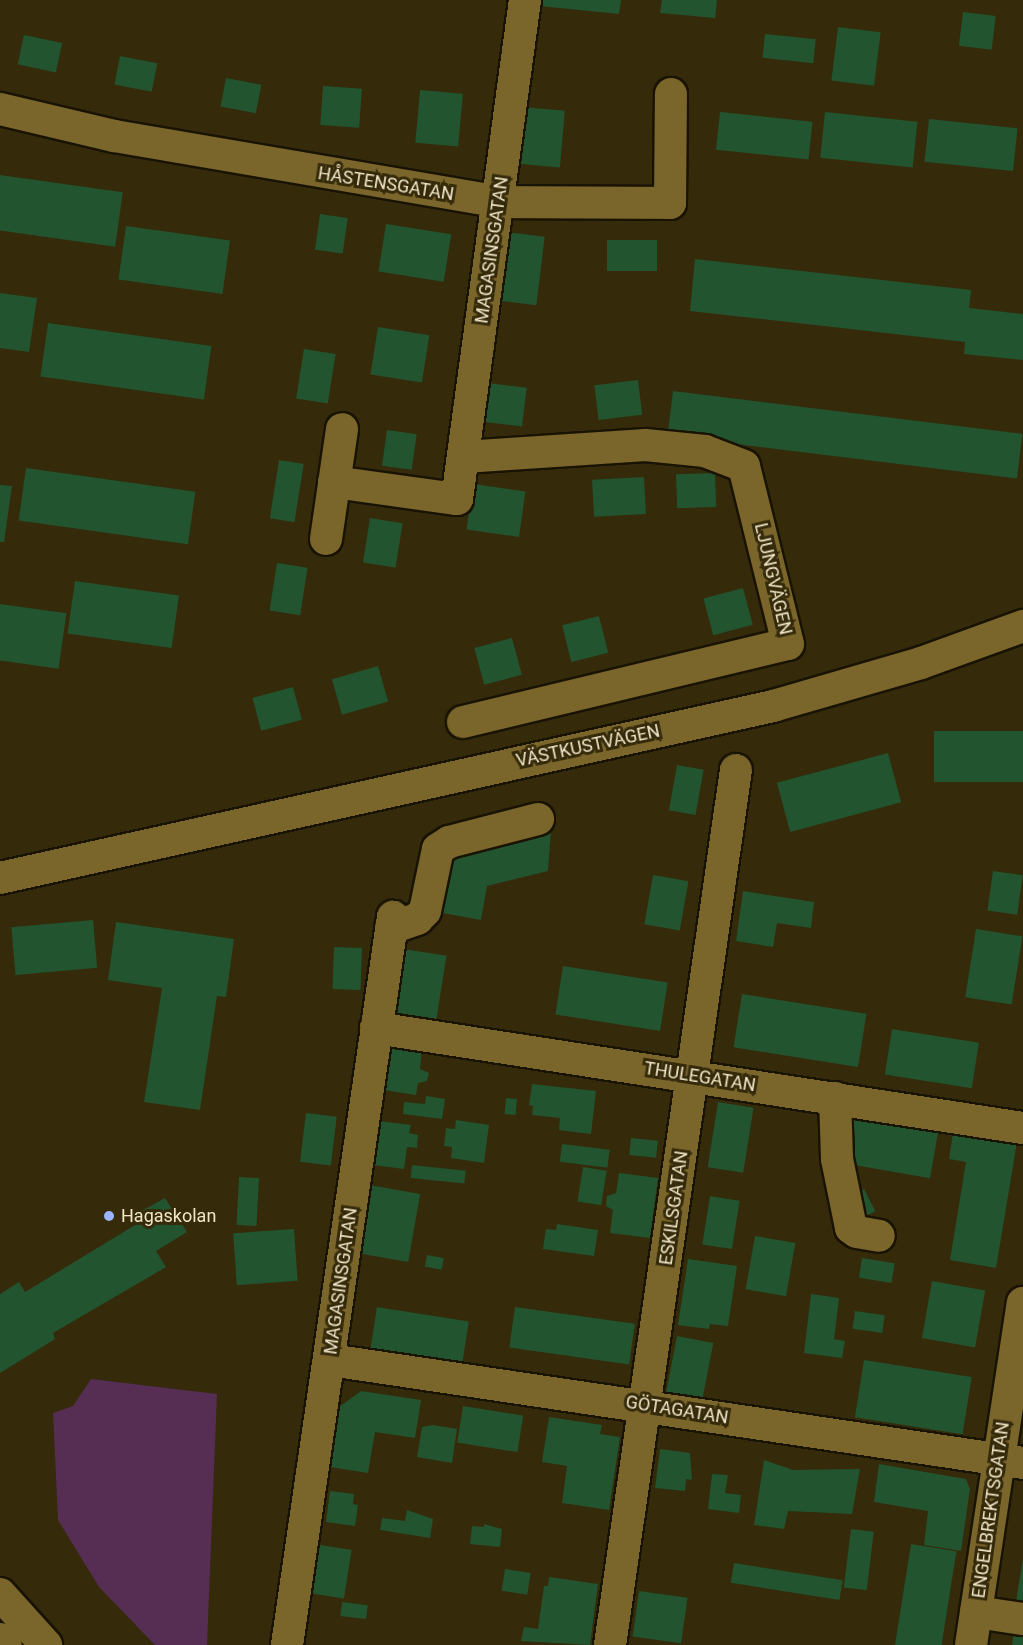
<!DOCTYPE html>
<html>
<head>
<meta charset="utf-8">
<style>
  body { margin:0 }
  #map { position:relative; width:1023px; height:1645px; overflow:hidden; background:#352a0a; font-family:Roboto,sans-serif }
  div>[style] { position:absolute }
  .green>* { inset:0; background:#562d53 }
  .building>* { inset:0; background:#22542f; transform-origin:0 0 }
  .roads { filter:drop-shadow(2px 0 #191303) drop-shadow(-2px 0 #191303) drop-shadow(0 2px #191303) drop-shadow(0 -2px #191303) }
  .minor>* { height:32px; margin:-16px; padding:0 16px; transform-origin:16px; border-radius:16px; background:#7a652b }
  .dots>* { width:16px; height:16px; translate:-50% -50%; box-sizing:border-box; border:3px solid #352a0a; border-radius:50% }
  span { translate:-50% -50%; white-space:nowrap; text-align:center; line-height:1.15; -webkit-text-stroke:6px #352a0a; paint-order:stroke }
  .street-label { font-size:18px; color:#f0e5c7 }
  .poi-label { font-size:18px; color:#f0e5c7 }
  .left { translate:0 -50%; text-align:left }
</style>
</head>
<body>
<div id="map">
  <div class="green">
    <div style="clip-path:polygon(91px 1379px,217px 1394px,207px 1645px,155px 1645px,99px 1587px,58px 1520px,53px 1413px,73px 1406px)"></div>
  </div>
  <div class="building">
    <div style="clip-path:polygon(541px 0,621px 0,619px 14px,540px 6px)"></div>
    <div style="clip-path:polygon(662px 0,717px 0,715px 18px,660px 13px)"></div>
    <div style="left:963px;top:12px;width:33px;height:34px;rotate:7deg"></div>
    <div style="left:838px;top:27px;width:43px;height:54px;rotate:7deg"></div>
    <div style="left:765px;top:34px;width:51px;height:24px;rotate:6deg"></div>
    <div style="left:24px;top:35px;width:39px;height:30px;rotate:12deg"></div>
    <div style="left:120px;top:56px;width:38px;height:29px;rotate:11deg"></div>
    <div style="left:226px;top:78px;width:36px;height:29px;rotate:11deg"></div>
    <div style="left:323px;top:86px;width:39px;height:39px;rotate:4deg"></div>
    <div style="left:420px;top:90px;width:43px;height:53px;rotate:5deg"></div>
    <div style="left:523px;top:107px;width:42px;height:57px;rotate:5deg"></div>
    <div style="left:720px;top:112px;width:93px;height:38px;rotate:6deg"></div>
    <div style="left:825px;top:112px;width:93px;height:46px;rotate:6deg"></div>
    <div style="left:929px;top:119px;width:89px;height:43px;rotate:6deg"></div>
    <div style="left:0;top:175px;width:124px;height:55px;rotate:8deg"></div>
    <div style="left:320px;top:214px;width:28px;height:36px;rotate:8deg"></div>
    <div style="left:386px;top:224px;width:66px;height:48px;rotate:9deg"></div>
    <div style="left:126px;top:226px;width:105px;height:54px;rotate:8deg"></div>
    <div style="left:506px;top:232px;width:39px;height:69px;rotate:7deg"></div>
    <div style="left:607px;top:240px;width:50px;height:31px"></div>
    <div style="clip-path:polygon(695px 259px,971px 290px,969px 308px,1023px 314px,1023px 360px,964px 354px,965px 342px,690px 311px)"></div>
    <div style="clip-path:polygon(0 293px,37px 298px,29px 352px,0 348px)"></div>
    <div style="left:48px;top:323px;width:165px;height:54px;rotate:8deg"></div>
    <div style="left:378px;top:327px;width:52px;height:48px;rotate:9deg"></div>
    <div style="left:304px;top:349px;width:32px;height:50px;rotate:9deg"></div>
    <div style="left:638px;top:380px;width:35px;height:44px;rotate:83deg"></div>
    <div style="left:488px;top:383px;width:39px;height:39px;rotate:7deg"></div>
    <div style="left:673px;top:391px;width:352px;height:45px;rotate:7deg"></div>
    <div style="left:387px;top:430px;width:30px;height:36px;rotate:8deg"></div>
    <div style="left:279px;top:460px;width:25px;height:59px;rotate:9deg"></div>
    <div style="left:26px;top:468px;width:171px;height:53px;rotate:8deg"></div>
    <div style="left:715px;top:473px;width:34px;height:39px;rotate:88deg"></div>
    <div style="left:644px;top:477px;width:37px;height:52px;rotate:87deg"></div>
    <div style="left:473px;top:484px;width:53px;height:46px;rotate:8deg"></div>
    <div style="clip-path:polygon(0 485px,12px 486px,4px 542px,0 542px)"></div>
    <div style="left:370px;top:518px;width:33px;height:45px;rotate:9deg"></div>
    <div style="left:277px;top:563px;width:31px;height:48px;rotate:9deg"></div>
    <div style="left:75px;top:581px;width:105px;height:53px;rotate:8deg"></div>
    <div style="left:743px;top:588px;width:38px;height:41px;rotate:75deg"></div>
    <div style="left:0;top:604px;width:67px;height:56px;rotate:8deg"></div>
    <div style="left:599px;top:616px;width:38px;height:38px;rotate:76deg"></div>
    <div style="left:512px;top:638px;width:38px;height:39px;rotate:75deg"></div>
    <div style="left:378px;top:666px;width:37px;height:48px;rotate:74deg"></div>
    <div style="left:293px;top:687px;width:34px;height:42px;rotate:75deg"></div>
    <div style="left:1023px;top:731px;width:51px;height:89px;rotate:90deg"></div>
    <div style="left:888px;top:753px;width:51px;height:115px;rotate:75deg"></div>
    <div style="left:677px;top:765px;width:27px;height:46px;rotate:10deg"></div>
    <div style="clip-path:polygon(551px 829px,548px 871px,487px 886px,481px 920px,437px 912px,444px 875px,449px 875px,445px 855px)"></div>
    <div style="left:993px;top:871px;width:30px;height:40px;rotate:8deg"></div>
    <div style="left:653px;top:875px;width:36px;height:50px;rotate:10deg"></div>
    <div style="clip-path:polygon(743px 891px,814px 902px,811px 928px,777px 923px,773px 947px,736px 941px)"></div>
    <div style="left:93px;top:920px;width:48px;height:82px;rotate:85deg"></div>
    <div style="clip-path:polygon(116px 922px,234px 939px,226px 997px,217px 996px,200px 1110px,144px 1102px,162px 988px,108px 980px)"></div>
    <div style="left:976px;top:929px;width:47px;height:69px;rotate:9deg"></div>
    <div style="left:334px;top:947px;width:28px;height:42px;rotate:2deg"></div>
    <div style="left:404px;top:949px;width:43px;height:64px;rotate:9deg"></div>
    <div style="left:563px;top:966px;width:106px;height:49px;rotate:9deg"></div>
    <div style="left:742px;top:994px;width:126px;height:54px;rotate:9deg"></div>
    <div style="left:892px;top:1029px;width:88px;height:46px;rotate:9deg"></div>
    <div style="clip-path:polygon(390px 1045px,422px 1049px,420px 1069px,429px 1073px,427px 1081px,418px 1083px,416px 1095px,384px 1090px)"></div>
    <div style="clip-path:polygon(532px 1084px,596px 1091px,591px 1134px,559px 1130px,560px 1118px,532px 1115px,533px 1106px,529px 1105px)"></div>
    <div style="clip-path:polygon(426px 1096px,445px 1099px,442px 1119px,403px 1114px,404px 1102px,425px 1104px)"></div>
    <div style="left:506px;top:1098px;width:11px;height:16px;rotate:5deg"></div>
    <div style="left:718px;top:1102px;width:36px;height:66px;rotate:9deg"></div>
    <div style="left:306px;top:1113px;width:31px;height:49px;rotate:7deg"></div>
    <div style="left:853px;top:1114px;width:87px;height:50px;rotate:10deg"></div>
    <div style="clip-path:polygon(456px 1120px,489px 1125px,484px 1163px,451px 1158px,452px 1147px,444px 1146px,446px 1128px,455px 1129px)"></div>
    <div style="clip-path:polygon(379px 1121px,411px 1125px,409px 1133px,418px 1135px,417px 1148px,407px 1147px,404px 1169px,373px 1165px)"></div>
    <div style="clip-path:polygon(953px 1132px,1017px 1142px,996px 1268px,950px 1260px,966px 1162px,949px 1159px)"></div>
    <div style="left:631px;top:1138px;width:27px;height:17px;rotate:6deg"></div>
    <div style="left:562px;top:1144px;width:48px;height:18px;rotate:7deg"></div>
    <div style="left:412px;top:1165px;width:54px;height:13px;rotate:6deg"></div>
    <div style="left:583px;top:1167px;width:24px;height:35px;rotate:9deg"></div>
    <div style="clip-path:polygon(619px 1173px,658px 1178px,650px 1238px,610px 1233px,613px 1210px,606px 1206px,607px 1196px,616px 1193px)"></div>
    <div style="left:239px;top:1177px;width:20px;height:48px;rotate:3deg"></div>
    <div style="left:369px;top:1185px;width:52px;height:69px;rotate:10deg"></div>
    <div style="left:864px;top:1189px;width:25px;height:16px;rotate:63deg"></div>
    <div style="left:710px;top:1196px;width:30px;height:49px;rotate:9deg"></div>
    <div style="clip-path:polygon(165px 1198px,187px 1232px,156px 1251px,166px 1267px,53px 1333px,55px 1339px,0 1373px,0 1294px,19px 1282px,25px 1292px,140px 1222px,136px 1214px)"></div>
    <div style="clip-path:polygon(557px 1224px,598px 1230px,594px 1256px,543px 1249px,546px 1229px,556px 1230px)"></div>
    <div style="left:294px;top:1229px;width:52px;height:61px;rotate:86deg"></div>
    <div style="left:755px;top:1236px;width:41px;height:54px;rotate:10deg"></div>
    <div style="left:427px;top:1255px;width:17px;height:12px;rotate:10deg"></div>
    <div style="left:862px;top:1258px;width:33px;height:20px;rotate:9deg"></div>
    <div style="clip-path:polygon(688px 1259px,737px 1266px,728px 1326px,710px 1324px,709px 1329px,678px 1325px)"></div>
    <div style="left:932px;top:1281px;width:54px;height:58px;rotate:10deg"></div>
    <div style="clip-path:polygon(811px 1294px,839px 1298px,834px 1339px,845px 1341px,842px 1358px,804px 1353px)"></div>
    <div style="left:377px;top:1307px;width:93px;height:46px;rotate:9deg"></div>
    <div style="left:515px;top:1307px;width:121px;height:41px;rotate:8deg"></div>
    <div style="left:855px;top:1311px;width:30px;height:18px;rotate:8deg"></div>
    <div style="left:677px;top:1336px;width:37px;height:60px;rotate:11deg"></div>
    <div style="left:864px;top:1360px;width:109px;height:58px;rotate:9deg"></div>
    <div style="clip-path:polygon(361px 1391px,421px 1400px,415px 1438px,375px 1432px,368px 1473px,330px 1467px,339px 1407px)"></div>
    <div style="left:463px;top:1406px;width:61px;height:37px;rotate:9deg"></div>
    <div style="clip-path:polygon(549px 1417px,602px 1425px,600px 1434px,620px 1437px,609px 1510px,562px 1503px,567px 1466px,542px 1462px)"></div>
    <div style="clip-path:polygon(433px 1425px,457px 1429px,452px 1463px,417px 1457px,422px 1427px)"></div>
    <div style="clip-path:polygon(660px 1449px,690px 1453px,692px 1480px,686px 1479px,685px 1491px,655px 1488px)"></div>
    <div style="clip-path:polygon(764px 1460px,793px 1470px,860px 1469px,852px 1514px,788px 1511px,784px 1529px,754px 1525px)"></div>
    <div style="clip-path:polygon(879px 1464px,966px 1479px,970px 1489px,961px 1551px,924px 1545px,928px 1511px,874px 1502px)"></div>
    <div style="clip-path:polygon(712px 1474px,728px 1475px,725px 1493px,741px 1495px,739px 1513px,708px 1509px)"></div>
    <div style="clip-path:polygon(330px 1491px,354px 1494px,353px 1504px,358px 1505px,355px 1526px,326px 1522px)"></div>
    <div style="clip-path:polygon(407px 1510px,433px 1519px,430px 1538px,380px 1530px,382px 1518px,405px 1521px)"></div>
    <div style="clip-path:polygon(484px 1524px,502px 1529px,500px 1547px,470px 1544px,472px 1526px,484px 1527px)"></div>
    <div style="left:851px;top:1529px;width:23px;height:59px;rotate:7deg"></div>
    <div style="left:911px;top:1544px;width:46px;height:102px;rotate:9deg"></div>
    <div style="left:320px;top:1545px;width:32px;height:49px;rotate:9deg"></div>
    <div style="clip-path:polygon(1023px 1559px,1023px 1609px,1015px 1607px)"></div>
    <div style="left:734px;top:1563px;width:110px;height:20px;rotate:9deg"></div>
    <div style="left:505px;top:1569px;width:26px;height:22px;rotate:9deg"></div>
    <div style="clip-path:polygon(549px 1577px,598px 1584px,590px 1645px,521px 1641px,524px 1627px,538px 1629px,544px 1586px,548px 1586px)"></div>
    <div style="left:639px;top:1591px;width:49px;height:46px;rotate:8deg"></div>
    <div style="left:342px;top:1602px;width:26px;height:14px;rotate:7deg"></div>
    <div style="clip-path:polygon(1014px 1632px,1023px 1634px,1023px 1645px,1012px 1645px)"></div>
  </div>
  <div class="roads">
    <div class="minor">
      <div style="left:0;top:109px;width:117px;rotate:13.3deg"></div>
      <div style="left:114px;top:136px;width:391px;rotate:9.7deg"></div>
      <div style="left:499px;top:202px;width:171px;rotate:0.3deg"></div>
      <div style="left:670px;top:203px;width:109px;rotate:-89.5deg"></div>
      <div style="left:334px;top:482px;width:124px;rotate:7.9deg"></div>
      <div style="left:457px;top:499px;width:504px;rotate:-82.24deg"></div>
      <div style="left:326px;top:539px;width:111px;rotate:-81.7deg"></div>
      <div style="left:463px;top:722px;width:334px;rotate:-13.5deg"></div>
      <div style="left:788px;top:644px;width:183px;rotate:-103.9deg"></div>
      <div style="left:744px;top:466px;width:42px;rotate:-159deg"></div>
      <div style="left:705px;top:451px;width:60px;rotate:-174.3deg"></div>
      <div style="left:645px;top:445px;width:181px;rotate:176.2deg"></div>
      <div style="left:0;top:878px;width:792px;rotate:-12.54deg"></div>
      <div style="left:773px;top:706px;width:154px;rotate:-16.2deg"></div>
      <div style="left:921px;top:663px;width:109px;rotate:-19.9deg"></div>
      <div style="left:391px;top:928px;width:28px;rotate:-19deg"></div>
      <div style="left:417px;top:919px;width:11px;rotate:-45deg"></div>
      <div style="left:425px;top:911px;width:63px;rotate:-78.2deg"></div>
      <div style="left:438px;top:849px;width:13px;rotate:-32deg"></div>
      <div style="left:449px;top:842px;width:92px;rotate:-14.5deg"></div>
      <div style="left:376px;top:1028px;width:655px;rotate:8.79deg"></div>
      <div style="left:835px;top:1098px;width:61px;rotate:88.1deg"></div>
      <div style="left:837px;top:1159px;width:70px;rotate:78.5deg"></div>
      <div style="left:851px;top:1228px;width:7px;rotate:34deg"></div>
      <div style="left:857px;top:1232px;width:22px;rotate:10deg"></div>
      <div style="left:330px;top:1360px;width:701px;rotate:8.45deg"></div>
      <div style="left:0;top:1594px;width:69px;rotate:48deg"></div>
      <div style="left:976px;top:1612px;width:48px;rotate:8.5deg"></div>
      <div style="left:0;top:1639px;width:8px;rotate:45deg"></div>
      <div style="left:287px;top:1645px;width:736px;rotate:-81.72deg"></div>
      <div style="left:610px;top:1645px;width:884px;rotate:-81.81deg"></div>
      <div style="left:971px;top:1645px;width:346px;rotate:-81.4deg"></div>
    </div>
  </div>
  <div class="dots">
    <div style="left:109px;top:1216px;background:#9cb4fd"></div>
  </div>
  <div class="street-label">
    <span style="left:386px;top:184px;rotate:9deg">HÅSTENSGATAN</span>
    <span style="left:492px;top:250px;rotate:-82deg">MAGASINSGATAN</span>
    <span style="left:773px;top:579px;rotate:77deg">LJUNGVÄGEN</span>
    <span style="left:588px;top:746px;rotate:-12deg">VÄSTKUSTVÄGEN</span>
    <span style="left:700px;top:1077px;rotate:9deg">THULEGATAN</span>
    <span style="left:674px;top:1208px;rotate:-82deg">ESKILSGATAN</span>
    <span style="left:341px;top:1281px;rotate:-82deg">MAGASINSGATAN</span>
    <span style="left:677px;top:1410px;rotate:9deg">GÖTAGATAN</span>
    <span style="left:991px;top:1510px;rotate:-82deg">ENGELBREKTSGATAN</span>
  </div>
  <div class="poi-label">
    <span class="left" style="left:121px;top:1216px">Hagaskolan</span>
  </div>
</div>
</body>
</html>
